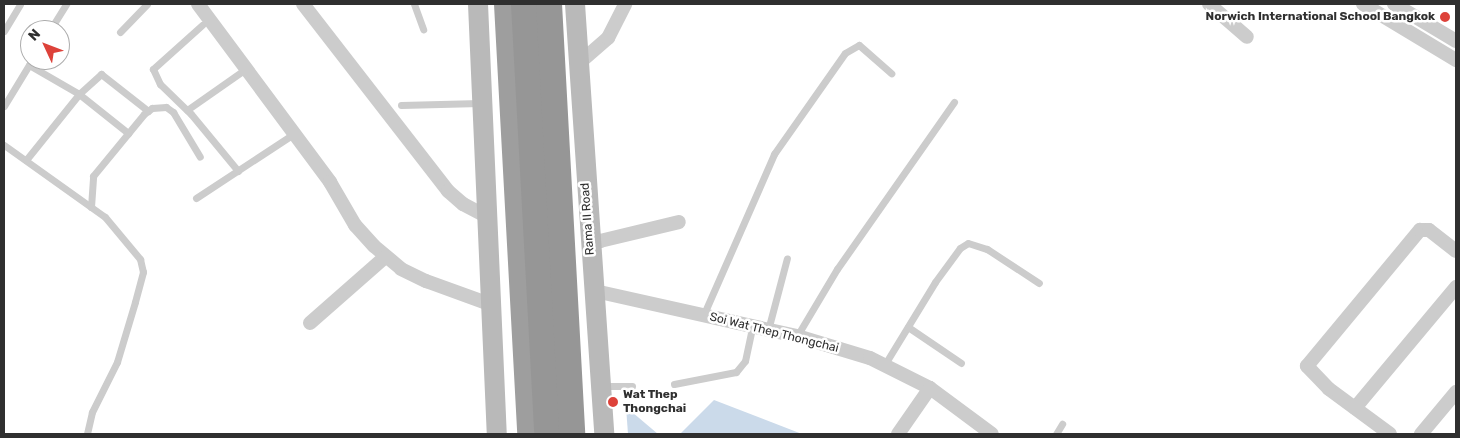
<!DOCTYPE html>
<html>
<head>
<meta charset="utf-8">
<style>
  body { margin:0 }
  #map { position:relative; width:1460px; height:438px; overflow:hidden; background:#fff; font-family:Rubik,sans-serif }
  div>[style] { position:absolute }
  .water>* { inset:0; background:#cbdaea }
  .service>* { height:7px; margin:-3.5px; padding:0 3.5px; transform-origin:3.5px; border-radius:3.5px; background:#ccc }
  .minor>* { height:14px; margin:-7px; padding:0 7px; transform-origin:7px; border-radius:7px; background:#ccc }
  .secondary>* { height:20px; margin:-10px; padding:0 10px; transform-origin:10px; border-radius:10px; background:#b9b9b9 }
  .trunk>* { height:24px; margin:-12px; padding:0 12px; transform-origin:12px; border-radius:12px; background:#9e9e9e }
  .motorway>* { height:26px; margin:-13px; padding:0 13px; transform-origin:13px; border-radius:13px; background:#969696 }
  .dots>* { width:14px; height:14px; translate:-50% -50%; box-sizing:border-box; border:2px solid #fff; border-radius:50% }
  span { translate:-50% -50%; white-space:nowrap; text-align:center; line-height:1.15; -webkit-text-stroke:5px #fff; paint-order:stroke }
  .poi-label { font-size:12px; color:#2f2f2f; font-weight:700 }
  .right { translate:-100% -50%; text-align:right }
  .left { translate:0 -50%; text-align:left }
  .street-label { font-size:12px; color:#2f2f2f }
  .frame { position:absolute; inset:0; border:5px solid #2f2f2f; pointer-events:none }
  .north { position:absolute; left:20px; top:20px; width:50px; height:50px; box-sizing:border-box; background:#fff; border:1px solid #acacac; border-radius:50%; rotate:313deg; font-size:14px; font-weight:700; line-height:20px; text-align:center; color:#2f2f2f }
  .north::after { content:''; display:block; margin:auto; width:18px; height:22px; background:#dd423a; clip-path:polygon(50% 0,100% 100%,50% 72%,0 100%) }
</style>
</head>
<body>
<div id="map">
  <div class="water">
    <div style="clip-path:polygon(714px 400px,802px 434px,680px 434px)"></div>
    <div style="clip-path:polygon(626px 407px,658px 434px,628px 434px)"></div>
  </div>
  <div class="service">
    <div style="left:414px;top:4px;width:27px;rotate:70deg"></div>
    <div style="left:202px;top:25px;width:66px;rotate:138.1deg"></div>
    <div style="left:153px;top:69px;width:17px;rotate:65deg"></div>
    <div style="left:160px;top:84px;width:43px;rotate:44.1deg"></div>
    <div style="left:191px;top:114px;width:74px;rotate:50.5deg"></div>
    <div style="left:50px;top:30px;width:31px;rotate:-58deg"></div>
    <div style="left:4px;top:31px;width:31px;rotate:-59deg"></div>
    <div style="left:120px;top:32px;width:39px;rotate:-46deg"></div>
    <div style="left:29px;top:65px;width:58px;rotate:30.1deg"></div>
    <div style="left:79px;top:94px;width:63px;rotate:38.5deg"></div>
    <div style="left:401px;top:105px;width:79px;rotate:-1.5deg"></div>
    <div style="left:4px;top:106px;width:54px;rotate:-58.7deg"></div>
    <div style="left:187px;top:110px;width:73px;rotate:-35deg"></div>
    <div style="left:4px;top:145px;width:124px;rotate:35.5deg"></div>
    <div style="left:105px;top:217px;width:55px;rotate:50.2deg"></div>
    <div style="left:140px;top:259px;width:13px;rotate:77deg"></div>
    <div style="left:143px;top:272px;width:31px;rotate:105deg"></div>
    <div style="left:135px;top:302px;width:63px;rotate:106.7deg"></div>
    <div style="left:117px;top:362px;width:56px;rotate:116.6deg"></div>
    <div style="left:92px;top:412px;width:23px;rotate:103deg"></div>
    <div style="left:26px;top:160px;width:85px;rotate:-51.2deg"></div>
    <div style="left:79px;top:94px;width:30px;rotate:-42deg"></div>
    <div style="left:101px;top:74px;width:60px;rotate:38.2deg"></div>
    <div style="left:196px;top:198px;width:118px;rotate:-33.3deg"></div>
    <div style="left:91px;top:207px;width:31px;rotate:-86deg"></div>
    <div style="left:93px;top:176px;width:80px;rotate:-50.6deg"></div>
    <div style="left:144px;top:114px;width:10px;rotate:-37deg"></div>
    <div style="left:152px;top:108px;width:14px;rotate:-4deg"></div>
    <div style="left:166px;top:107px;width:9px;rotate:36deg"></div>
    <div style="left:173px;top:112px;width:52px;rotate:59deg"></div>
    <div style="left:703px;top:316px;width:177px;rotate:-66.3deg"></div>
    <div style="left:774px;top:154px;width:123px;rotate:-54.9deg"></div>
    <div style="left:845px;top:53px;width:16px;rotate:-30deg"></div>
    <div style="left:859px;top:45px;width:43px;rotate:41.2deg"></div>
    <div style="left:908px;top:327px;width:64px;rotate:34.2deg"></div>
    <div style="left:768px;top:330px;width:74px;rotate:-75.2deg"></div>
    <div style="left:797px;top:336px;width:78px;rotate:-59.2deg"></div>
    <div style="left:837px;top:269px;width:204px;rotate:-55deg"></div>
    <div style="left:885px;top:364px;width:96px;rotate:-58.6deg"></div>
    <div style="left:935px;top:282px;width:42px;rotate:-53.7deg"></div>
    <div style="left:960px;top:248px;width:9px;rotate:-32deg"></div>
    <div style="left:968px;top:243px;width:20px;rotate:18deg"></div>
    <div style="left:987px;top:249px;width:62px;rotate:33.2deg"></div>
    <div style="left:674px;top:384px;width:63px;rotate:-11deg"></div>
    <div style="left:736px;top:372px;width:14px;rotate:-51deg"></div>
    <div style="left:745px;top:361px;width:35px;rotate:-78deg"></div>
    <div style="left:601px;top:386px;width:31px"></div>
    <div style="left:1056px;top:434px;width:12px;rotate:-59deg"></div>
  </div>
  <div class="minor">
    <div style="left:198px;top:4px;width:222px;rotate:53.4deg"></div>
    <div style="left:330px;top:182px;width:50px;rotate:59.8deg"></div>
    <div style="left:355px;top:225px;width:28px;rotate:48deg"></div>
    <div style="left:374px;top:246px;width:35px;rotate:40deg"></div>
    <div style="left:401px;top:269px;width:28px;rotate:26deg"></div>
    <div style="left:426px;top:281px;width:70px;rotate:20deg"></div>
    <div style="left:303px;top:4px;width:237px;rotate:52.2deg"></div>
    <div style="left:448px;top:191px;width:20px;rotate:41deg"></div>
    <div style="left:463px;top:204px;width:27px;rotate:28deg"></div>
    <div style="left:1209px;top:4px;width:50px;rotate:41deg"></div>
    <div style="left:1363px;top:4px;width:109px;rotate:31.1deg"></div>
    <div style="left:1394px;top:4px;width:72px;rotate:30.8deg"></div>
    <div style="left:578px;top:64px;width:40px;rotate:-41deg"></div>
    <div style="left:608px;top:38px;width:38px;rotate:-63deg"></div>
    <div style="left:589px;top:237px;width:12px;rotate:20deg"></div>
    <div style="left:600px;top:241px;width:81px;rotate:-13.5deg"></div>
    <div style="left:595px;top:291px;width:207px;rotate:12.6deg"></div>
    <div style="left:797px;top:336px;width:76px;rotate:16.8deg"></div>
    <div style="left:870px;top:358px;width:67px;rotate:26.6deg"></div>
    <div style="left:930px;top:388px;width:77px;rotate:36.6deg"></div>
    <div style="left:310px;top:323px;width:100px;rotate:-41.3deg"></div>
    <div style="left:1355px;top:408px;width:158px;rotate:-50.1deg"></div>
    <div style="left:898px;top:434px;width:56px;rotate:-55.2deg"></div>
    <div style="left:1390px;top:434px;width:76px;rotate:-143.6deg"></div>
    <div style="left:1329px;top:389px;width:32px;rotate:-134deg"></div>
    <div style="left:1307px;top:366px;width:177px;rotate:-50.3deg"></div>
    <div style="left:1420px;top:230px;width:9px"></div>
    <div style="left:1429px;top:230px;width:34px;rotate:38deg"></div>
    <div style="left:1421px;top:434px;width:55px;rotate:-50.2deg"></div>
  </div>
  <div class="secondary">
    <div style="left:478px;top:4px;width:430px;rotate:87.5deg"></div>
    <div style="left:575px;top:4px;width:431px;rotate:86.1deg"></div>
  </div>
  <div class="trunk">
    <div style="left:506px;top:4px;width:431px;rotate:86.9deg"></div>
  </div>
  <div class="motorway">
    <div style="left:524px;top:4px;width:431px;rotate:86.9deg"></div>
    <div style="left:549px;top:4px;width:431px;rotate:86.9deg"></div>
  </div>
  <div class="dots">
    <div style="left:1445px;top:17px;background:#dd423a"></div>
    <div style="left:613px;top:402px;background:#dd423a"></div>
  </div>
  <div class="poi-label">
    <span class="right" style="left:1435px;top:17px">Norwich International School Bangkok</span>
    <span class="left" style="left:623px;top:402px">Wat Thep<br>Thongchai</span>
  </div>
  <div class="street-label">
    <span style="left:588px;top:219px;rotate:-94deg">Rama II Road</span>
    <span style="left:774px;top:333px;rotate:14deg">Soi Wat Thep Thongchai</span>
  </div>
  <div class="frame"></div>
  <div class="north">N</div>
</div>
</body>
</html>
